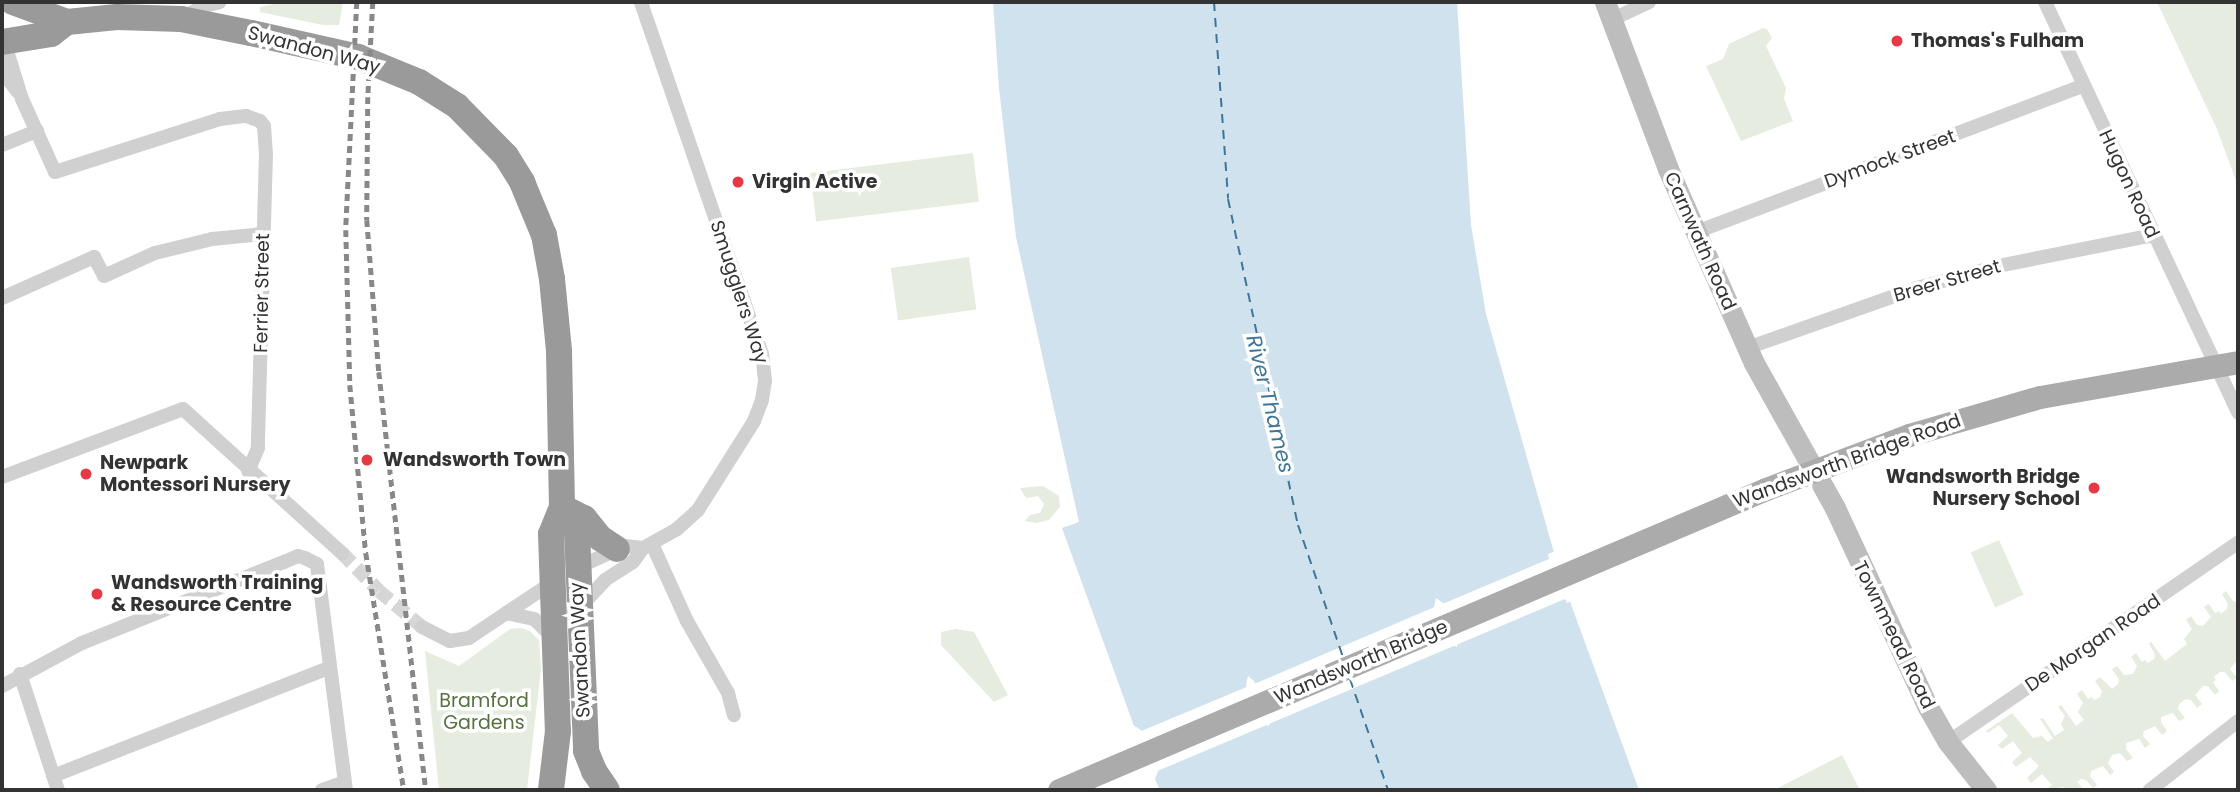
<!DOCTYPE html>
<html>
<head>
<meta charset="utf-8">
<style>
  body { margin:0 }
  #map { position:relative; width:2240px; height:792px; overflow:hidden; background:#fff; font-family:Poppins,sans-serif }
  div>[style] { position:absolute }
  .green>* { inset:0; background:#e6ecdf; transform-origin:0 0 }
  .water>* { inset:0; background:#cfe2ee }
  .pier>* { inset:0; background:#fff }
  .ferry>* { height:2px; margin-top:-1px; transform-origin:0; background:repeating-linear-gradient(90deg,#3f7597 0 9px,transparent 0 16px) }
  .street-tunnel>* { height:14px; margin-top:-7px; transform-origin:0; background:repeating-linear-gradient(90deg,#d6d6d6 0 14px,transparent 0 21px) }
  .street>* { height:14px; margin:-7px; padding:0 7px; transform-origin:7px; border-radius:7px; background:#d0d0d0 }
  .secondary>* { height:21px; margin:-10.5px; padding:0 10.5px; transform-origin:10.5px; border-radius:10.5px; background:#bdbdbd }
  .primary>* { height:23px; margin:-11.5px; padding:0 11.5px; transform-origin:11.5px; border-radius:11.5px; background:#ababab }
  .highway>* { height:26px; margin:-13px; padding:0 13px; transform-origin:13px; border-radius:13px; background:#9a9a9a }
  .rail>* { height:4.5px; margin-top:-2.25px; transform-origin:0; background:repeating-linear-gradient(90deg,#888 0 7px,transparent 0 12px) }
  .dots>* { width:19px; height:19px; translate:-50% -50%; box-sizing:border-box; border:4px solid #fff; border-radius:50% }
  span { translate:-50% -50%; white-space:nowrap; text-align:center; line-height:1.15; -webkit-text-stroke:7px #fff; paint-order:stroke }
  .poi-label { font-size:19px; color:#333; font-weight:700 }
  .left { translate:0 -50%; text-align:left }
  .right { translate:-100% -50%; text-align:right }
  .street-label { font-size:19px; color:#333 }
  .park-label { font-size:19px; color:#56703f }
  .water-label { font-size:21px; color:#3f7597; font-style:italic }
  .frame { position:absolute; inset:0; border:4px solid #333; pointer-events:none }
</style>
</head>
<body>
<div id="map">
  <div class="green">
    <div style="clip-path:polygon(283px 2px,343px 2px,339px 25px,323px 25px,260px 12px,260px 7px)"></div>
    <div style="clip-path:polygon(2157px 2px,2238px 2px,2238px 186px,2217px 129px)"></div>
    <div style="clip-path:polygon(1763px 28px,1767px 29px,1772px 38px,1766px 46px,1786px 88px,1784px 99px,1793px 121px,1741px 141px,1706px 66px,1723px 59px,1729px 44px)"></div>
    <div style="left:973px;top:153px;width:49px;height:164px;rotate:83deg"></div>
    <div style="left:969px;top:257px;width:53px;height:79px;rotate:82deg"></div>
    <div style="clip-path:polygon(1043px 486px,1059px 496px,1060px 507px,1049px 520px,1036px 523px,1025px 521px,1030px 515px,1040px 513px,1044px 504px,1038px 496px,1026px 498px,1020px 488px)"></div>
    <div style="left:1999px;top:540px;width:60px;height:31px;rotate:66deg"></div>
    <div style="clip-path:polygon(2226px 591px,2233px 601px,2238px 602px,2238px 659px,2230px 669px,2237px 678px,2232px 681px,2225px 672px,2220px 672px,2214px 677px,2216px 680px,2213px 682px,2219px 691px,2215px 695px,2208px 686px,2203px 686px,2195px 695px,2202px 704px,2197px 708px,2191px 700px,2186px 699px,2179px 704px,2178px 709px,2185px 718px,2179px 721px,2173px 713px,2161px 717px,2161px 722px,2167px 731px,2162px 735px,2155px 726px,2144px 731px,2143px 736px,2150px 744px,2145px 748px,2139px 739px,2126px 743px,2126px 749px,2133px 758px,2127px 761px,2120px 753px,2112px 755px,2108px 763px,2114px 772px,2110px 775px,2103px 766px,2091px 771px,2090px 776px,2097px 785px,2093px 788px,2086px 780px,2081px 779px,2077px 782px,2084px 790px,2067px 790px,2063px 787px,2046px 790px,2052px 785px,2042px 774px,2031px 783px,2027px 778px,2039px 766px,2030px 757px,2016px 767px,2012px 762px,2022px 753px,2013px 741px,2002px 749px,1998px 745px,2008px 736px,1999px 725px,1988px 733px,1986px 731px,2012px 713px,2033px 738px,2042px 736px,2048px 742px,2053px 738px,2040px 719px,2043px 718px,2055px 736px,2064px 730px,2061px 724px,2065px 716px,2058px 707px,2061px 705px,2076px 726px,2084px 720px,2078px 712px,2083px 703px,2077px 694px,2082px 690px,2088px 699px,2092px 697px,2094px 700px,2100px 697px,2102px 691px,2095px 681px,2100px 677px,2112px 689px,2118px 684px,2119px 679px,2112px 669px,2117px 666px,2124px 675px,2133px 674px,2137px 666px,2131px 657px,2136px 653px,2142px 662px,2145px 660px,2148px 663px,2154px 659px,2155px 654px,2149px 644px,2151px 642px,2165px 661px,2187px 644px,2184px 639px,2192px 629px,2186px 620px,2191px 616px,2197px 625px,2203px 626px,2211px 617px,2204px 607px,2209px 604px,2215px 613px,2219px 611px,2221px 614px,2227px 609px,2228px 604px,2222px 594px)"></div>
    <div style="clip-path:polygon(521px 628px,530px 631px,539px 640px,541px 669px,527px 790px,439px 790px,425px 651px,459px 666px,510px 629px)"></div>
    <div style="clip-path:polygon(956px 629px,974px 632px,1008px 695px,994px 702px,941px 645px,941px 632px)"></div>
    <div style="clip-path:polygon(1842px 755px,1860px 790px,1774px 790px)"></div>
  </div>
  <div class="water">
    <div style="clip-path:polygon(evenodd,993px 2px,1457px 2px,1471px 225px,1486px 314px,1561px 577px,1639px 790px,1160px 790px,1155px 779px,1158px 771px,1141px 730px,1134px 726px,1062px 528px,1079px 522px,1016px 237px,999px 88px,993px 2px,1436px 598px,1443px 603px,1458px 640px,1457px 647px,1450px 644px,1434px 607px,1436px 598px,993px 2px,1248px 676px,1254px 681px,1270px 719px,1269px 726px,1262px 723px,1246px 685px,1248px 676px)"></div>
  </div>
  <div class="pier">
    <div style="clip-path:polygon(1556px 551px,1560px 555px,1573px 600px,1567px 603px,1565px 599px,1155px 772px,1156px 775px,1152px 777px,1155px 771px,1138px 732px,1132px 729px,1137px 727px,1139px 732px,1249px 686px,1267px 722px,1252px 685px,1437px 606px,1455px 643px,1440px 605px,1549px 559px,1548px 554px)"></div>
  </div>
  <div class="ferry">
    <div style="left:1214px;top:2px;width:197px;rotate:85.9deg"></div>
    <div style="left:1228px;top:199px;width:333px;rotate:77.9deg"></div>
    <div style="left:1298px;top:525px;width:139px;rotate:71.2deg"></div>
    <div style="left:1350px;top:679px;width:117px;rotate:71.1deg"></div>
  </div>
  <div class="street-tunnel">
    <div style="left:342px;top:553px;width:53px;rotate:45.8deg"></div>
    <div style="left:379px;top:591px;width:56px;rotate:39.9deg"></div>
  </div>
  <div class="street">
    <div style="left:2045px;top:2px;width:454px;rotate:64.8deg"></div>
    <div style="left:182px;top:18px;width:25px;rotate:-29deg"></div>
    <div style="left:204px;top:6px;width:16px;rotate:-14deg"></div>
    <div style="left:1611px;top:20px;width:42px;rotate:-25.3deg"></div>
    <div style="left:4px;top:41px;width:61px;rotate:72.8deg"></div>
    <div style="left:22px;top:99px;width:80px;rotate:65.7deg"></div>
    <div style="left:55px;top:172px;width:173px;rotate:-17.8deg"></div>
    <div style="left:220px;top:119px;width:26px;rotate:-7deg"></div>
    <div style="left:246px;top:116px;width:15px;rotate:20deg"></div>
    <div style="left:260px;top:121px;width:6px;rotate:51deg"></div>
    <div style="left:264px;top:126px;width:27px;rotate:86deg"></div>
    <div style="left:266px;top:153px;width:295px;rotate:91.6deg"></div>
    <div style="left:258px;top:448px;width:25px;rotate:113deg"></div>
    <div style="left:2px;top:71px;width:26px;rotate:53deg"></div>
    <div style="left:2px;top:145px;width:38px;rotate:-22deg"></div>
    <div style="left:1696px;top:232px;width:414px;rotate:-20.7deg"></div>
    <div style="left:2px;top:298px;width:101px;rotate:-24deg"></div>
    <div style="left:94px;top:257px;width:21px;rotate:62deg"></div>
    <div style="left:104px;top:276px;width:56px;rotate:-24.3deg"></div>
    <div style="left:155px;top:253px;width:59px;rotate:-13.8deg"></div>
    <div style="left:212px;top:239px;width:51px;rotate:-5.6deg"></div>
    <div style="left:1747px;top:348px;width:180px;rotate:-19.4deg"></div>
    <div style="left:1917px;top:288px;width:84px;rotate:-15.2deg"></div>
    <div style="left:1998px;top:266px;width:158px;rotate:-11.3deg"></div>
    <div style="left:2px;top:477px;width:193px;rotate:-20.6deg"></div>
    <div style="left:183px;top:409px;width:215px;rotate:42.2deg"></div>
    <div style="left:652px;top:544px;width:85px;rotate:65.6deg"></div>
    <div style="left:687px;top:621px;width:83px;rotate:60.3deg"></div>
    <div style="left:728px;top:693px;width:23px;rotate:75deg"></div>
    <div style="left:574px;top:569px;width:56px;rotate:-24.3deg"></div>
    <div style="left:625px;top:546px;width:18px;rotate:6deg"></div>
    <div style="left:582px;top:605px;width:34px;rotate:-47deg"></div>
    <div style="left:605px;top:580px;width:33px;rotate:-33deg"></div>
    <div style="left:633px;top:562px;width:17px;rotate:-54deg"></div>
    <div style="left:643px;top:548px;width:39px;rotate:-29deg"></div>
    <div style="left:677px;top:529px;width:28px;rotate:-42deg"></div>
    <div style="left:698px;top:510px;width:105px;rotate:-57.8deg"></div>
    <div style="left:754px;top:421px;width:22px;rotate:-69deg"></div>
    <div style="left:762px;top:400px;width:19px;rotate:-81deg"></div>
    <div style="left:765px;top:381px;width:27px;rotate:-96deg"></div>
    <div style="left:762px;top:354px;width:372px;rotate:-109deg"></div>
    <div style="left:506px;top:613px;width:29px;rotate:12deg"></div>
    <div style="left:534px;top:619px;width:28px;rotate:44deg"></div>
    <div style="left:422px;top:627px;width:31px;rotate:27deg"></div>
    <div style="left:450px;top:641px;width:19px;rotate:-9deg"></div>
    <div style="left:469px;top:638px;width:105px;rotate:-33.7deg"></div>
    <div style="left:20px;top:674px;width:122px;rotate:71.9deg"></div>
    <div style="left:2px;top:686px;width:91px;rotate:-28.3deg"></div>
    <div style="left:82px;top:643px;width:218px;rotate:-21.9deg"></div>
    <div style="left:284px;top:562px;width:15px;rotate:-23deg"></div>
    <div style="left:298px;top:556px;width:7px;rotate:16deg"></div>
    <div style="left:305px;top:558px;width:13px;rotate:27deg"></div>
    <div style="left:317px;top:564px;width:228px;rotate:82.7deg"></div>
    <div style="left:1948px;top:742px;width:352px;rotate:-34.5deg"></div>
    <div style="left:53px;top:776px;width:296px;rotate:-21.4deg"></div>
    <div style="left:322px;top:790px;width:24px;rotate:-19deg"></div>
    <div style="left:2150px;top:790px;width:112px;rotate:-38.1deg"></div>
  </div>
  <div class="secondary">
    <div style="left:1605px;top:2px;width:178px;rotate:69.3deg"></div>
    <div style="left:1668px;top:169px;width:212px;rotate:66.1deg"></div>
    <div style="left:1754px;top:363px;width:166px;rotate:60.8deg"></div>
    <div style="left:1835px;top:508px;width:220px;rotate:65deg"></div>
    <div style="left:1928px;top:707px;width:40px;rotate:60.3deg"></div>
    <div style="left:1948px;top:742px;width:61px;rotate:51.6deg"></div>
  </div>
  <div class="primary">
    <div style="left:1059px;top:790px;width:768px;rotate:-23.06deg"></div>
    <div style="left:1766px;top:489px;width:153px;rotate:-20.7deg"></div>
    <div style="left:1909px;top:435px;width:136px;rotate:-16.2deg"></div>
    <div style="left:2040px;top:397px;width:201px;rotate:-10deg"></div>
  </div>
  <div class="highway">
    <div style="left:13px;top:2px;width:58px;rotate:20.3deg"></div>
    <div style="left:2px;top:42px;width:50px;rotate:-9.3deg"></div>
    <div style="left:51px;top:34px;width:20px;rotate:-37deg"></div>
    <div style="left:67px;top:22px;width:50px;rotate:-5.7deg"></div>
    <div style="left:117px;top:17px;width:64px;rotate:1.8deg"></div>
    <div style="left:181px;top:19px;width:71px;rotate:11.3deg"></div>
    <div style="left:251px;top:33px;width:110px;rotate:12.6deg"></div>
    <div style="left:358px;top:57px;width:66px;rotate:22.3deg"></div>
    <div style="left:419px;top:82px;width:45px;rotate:32.3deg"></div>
    <div style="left:457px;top:106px;width:70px;rotate:45.6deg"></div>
    <div style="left:506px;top:156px;width:31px;rotate:58deg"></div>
    <div style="left:522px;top:182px;width:57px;rotate:67.5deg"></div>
    <div style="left:544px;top:235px;width:45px;rotate:79.7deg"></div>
    <div style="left:552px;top:279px;width:72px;rotate:84.4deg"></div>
    <div style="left:559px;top:351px;width:156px;rotate:88.9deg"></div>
    <div style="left:562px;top:507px;width:29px;rotate:112deg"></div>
    <div style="left:551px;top:534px;width:197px;rotate:88deg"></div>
    <div style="left:558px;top:731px;width:59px;rotate:96.8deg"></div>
    <div style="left:562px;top:507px;width:29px;rotate:59deg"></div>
    <div style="left:577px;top:532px;width:219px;rotate:87.6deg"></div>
    <div style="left:586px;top:751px;width:22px;rotate:68deg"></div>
    <div style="left:594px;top:771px;width:23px;rotate:56deg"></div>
    <div style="left:570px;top:511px;width:16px;rotate:27deg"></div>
    <div style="left:584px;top:518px;width:26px;rotate:51deg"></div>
    <div style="left:600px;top:538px;width:20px;rotate:33deg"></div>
  </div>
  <div class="rail">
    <div style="left:357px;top:2px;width:228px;rotate:92.8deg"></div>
    <div style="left:346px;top:230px;width:155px;rotate:88.5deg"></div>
    <div style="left:350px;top:385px;width:169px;rotate:84.6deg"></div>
    <div style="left:366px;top:553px;width:240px;rotate:80.9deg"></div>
    <div style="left:373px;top:2px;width:95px;rotate:93deg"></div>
    <div style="left:368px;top:97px;width:123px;rotate:90.5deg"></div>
    <div style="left:367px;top:220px;width:152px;rotate:85.5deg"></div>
    <div style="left:379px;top:372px;width:421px;rotate:83.6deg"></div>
  </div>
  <div class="dots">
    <div style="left:1897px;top:41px;background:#e63946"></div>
    <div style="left:738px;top:182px;background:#e63946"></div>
    <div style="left:367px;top:460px;background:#e63946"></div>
    <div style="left:86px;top:474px;background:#e63946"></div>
    <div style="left:2094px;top:488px;background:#e63946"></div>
    <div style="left:97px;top:594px;background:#e63946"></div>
  </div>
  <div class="poi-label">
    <span class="left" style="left:1911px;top:41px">Thomas's Fulham</span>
    <span class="left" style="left:752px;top:182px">Virgin Active</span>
    <span class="left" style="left:383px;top:460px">Wandsworth Town</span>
    <span class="left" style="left:100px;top:474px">Newpark<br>Montessori Nursery</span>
    <span class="right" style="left:2080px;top:488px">Wandsworth Bridge<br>Nursery School</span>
    <span class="left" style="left:111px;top:594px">Wandsworth Training<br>&amp; Resource Centre</span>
  </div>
  <div class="street-label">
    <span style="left:314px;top:50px;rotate:15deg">Swandon Way</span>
    <span style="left:1890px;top:159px;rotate:-20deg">Dymock Street</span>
    <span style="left:2129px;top:184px;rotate:65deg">Hugon Road</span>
    <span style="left:1700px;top:241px;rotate:66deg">Carnwath Road</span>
    <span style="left:1947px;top:281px;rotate:-16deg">Breer Street</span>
    <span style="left:739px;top:292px;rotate:72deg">Smugglers Way</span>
    <span style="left:262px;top:293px;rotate:-89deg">Ferrier Street</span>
    <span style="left:1847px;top:461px;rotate:-20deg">Wandsworth Bridge Road</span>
    <span style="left:1894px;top:635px;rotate:64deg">Townmead Road</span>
    <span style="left:2093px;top:643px;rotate:-34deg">De Morgan Road</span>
    <span style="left:580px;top:650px;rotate:-93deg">Swandon Way</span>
    <span style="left:1361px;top:662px;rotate:-23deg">Wandsworth Bridge</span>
  </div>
  <div class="park-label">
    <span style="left:484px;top:712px">Bramford<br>Gardens</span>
  </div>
  <div class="water-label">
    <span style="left:1270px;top:404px;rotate:76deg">River Thames</span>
  </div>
  <div class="frame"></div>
</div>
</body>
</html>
